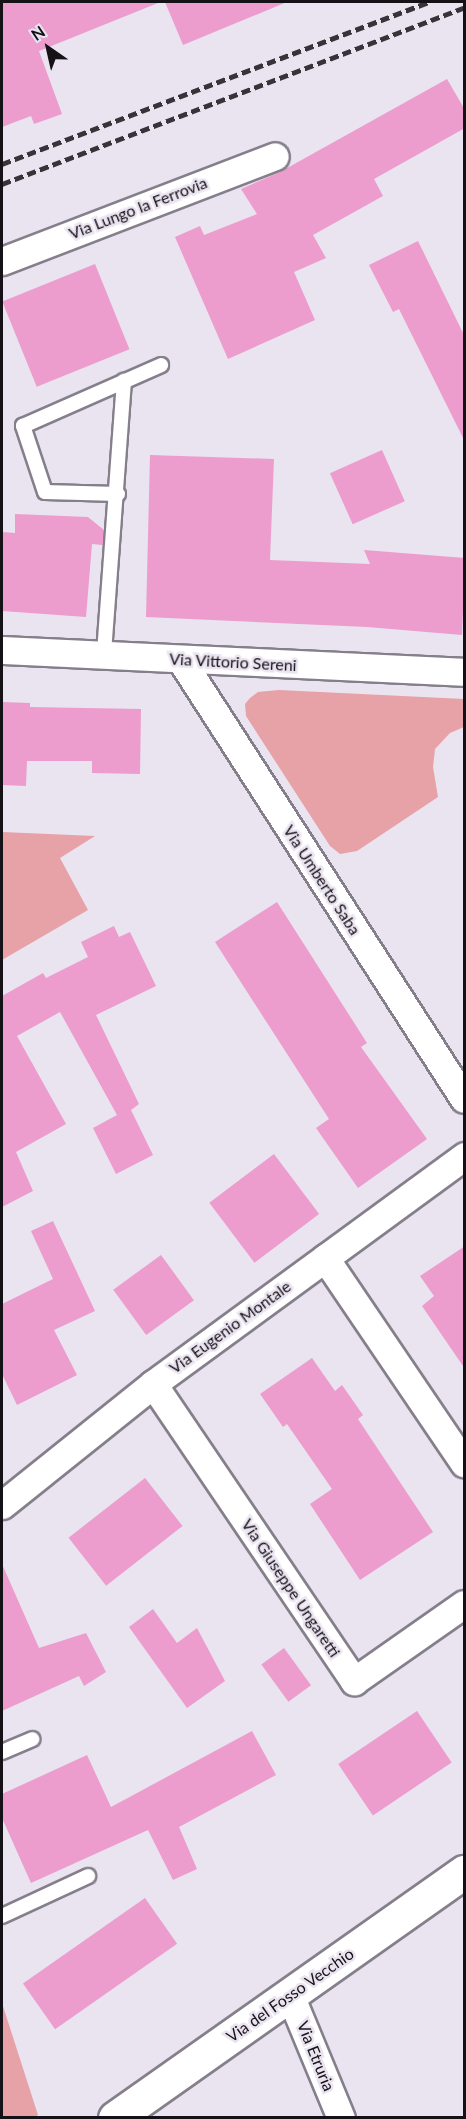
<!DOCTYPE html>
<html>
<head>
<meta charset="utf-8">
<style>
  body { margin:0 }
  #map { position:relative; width:466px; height:2119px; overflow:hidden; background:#eae3f0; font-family:Lato,sans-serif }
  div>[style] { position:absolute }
  .green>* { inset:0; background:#e6a2a7 }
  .building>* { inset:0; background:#ec9dcd; transform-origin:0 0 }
  .roads { filter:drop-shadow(2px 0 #857f8b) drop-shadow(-2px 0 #857f8b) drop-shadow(0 2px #857f8b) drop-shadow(0 -2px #857f8b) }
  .service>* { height:14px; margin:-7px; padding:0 7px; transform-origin:7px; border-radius:7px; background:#fff }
  .minor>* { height:27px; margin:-13.5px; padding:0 13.5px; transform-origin:13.5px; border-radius:13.5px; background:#fff }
  .tertiary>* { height:33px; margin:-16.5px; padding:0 16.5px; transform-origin:16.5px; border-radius:16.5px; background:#fff }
  .rail>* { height:4.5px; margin-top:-2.25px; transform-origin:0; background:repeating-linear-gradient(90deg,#373339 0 9px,transparent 0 13.5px) }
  span { translate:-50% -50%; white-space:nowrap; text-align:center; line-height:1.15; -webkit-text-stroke:5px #eae3f0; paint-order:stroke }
  .street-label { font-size:16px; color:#151217 }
  .frame { position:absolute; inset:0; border:3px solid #151217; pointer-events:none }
  .north { position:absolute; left:18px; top:18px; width:60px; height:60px; -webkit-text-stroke:4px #eae3f0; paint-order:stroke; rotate:326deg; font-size:16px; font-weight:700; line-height:24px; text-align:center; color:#151217 }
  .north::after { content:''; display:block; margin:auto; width:21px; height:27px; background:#151217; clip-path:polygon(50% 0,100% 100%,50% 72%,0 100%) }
</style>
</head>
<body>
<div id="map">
  <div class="green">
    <div style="clip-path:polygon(279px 690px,464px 699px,464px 727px,450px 733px,435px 749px,433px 767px,438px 797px,357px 851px,340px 854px,330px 846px,246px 716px,245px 704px,250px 698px,258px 692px)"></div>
    <div style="clip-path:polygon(2px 832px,95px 836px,60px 858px,88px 910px,2px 960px)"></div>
    <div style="clip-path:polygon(2px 2003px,38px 2115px,35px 2117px,2px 2117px)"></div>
  </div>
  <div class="building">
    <div style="clip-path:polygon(2px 2px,158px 2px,158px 3px,39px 51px,62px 114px,34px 124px,31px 116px,2px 127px)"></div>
    <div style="clip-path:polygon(165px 2px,287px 2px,183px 45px)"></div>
    <div style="clip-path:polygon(447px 79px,465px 110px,465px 128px,374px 179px,383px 196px,313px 235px,326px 258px,294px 272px,315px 320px,228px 359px,175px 237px,200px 226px,204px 235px,257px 214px,241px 189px,280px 172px)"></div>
    <div style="clip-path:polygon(418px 241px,465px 337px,465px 442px,399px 309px,393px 312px,369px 265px)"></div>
    <div style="left:95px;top:264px;width:92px;height:100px;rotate:68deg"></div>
    <div style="left:382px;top:450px;width:56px;height:57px;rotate:66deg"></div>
    <div style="clip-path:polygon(150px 455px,274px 459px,270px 560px,370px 564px,364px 550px,465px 558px,462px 635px,367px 627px,146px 617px)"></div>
    <div style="clip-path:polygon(15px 514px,88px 517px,104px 530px,103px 545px,92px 544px,86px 617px,2px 611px,2px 532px,15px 533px)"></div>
    <div style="clip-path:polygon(2px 702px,30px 703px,30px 707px,141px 709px,140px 774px,92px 773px,92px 761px,27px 761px,26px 786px,2px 785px)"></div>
    <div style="clip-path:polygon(277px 902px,367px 1043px,361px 1047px,427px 1139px,358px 1188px,316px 1128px,329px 1119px,215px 942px)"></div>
    <div style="clip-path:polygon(114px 926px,119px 937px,130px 932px,156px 986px,96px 1015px,139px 1104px,131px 1110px,153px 1155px,116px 1174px,93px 1128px,117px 1115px,60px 1012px,17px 1036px,66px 1124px,16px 1152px,33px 1191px,2px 1207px,2px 996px,43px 973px,46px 978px,88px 957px,81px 942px)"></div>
    <div style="left:274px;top:1154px;width:75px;height:81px;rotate:53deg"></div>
    <div style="clip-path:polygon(53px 1221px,95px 1311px,54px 1330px,77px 1375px,17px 1405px,2px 1374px,2px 1304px,53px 1279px,31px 1231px)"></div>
    <div style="clip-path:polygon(465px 1246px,465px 1369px,422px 1306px,434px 1296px,420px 1276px)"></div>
    <div style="left:161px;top:1255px;width:56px;height:59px;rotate:54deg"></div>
    <div style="clip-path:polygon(312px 1358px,335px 1391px,342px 1385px,363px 1415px,358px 1419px,433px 1532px,360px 1580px,310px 1504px,332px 1489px,287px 1424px,283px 1427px,260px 1394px)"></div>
    <div style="left:145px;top:1478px;width:61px;height:97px;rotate:52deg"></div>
    <div style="clip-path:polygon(2px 1564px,39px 1648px,86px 1633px,106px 1672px,84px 1686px,79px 1676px,2px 1711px)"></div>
    <div style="clip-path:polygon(153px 1609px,177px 1643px,197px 1628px,225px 1681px,187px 1708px,129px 1627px)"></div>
    <div style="left:284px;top:1648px;width:46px;height:28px;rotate:54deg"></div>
    <div style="left:417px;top:1711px;width:62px;height:95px;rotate:56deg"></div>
    <div style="clip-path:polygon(252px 1731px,276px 1775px,179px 1827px,197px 1869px,173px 1880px,148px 1830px,31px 1883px,2px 1818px,2px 1794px,87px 1755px,111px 1807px)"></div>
    <div style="left:145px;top:1898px;width:56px;height:149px;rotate:55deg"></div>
  </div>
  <div class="roads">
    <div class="service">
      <div style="left:118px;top:494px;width:73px;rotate:-178.4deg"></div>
      <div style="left:45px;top:492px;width:70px;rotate:-108.4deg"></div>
      <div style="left:23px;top:426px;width:151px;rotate:-23.8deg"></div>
      <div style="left:104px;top:653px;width:273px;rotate:-85.8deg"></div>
      <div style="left:2px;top:1752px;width:33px;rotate:-23deg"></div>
      <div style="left:2px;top:1916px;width:95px;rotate:-24.9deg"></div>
    </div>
    <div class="minor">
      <div style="left:2px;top:261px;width:292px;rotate:-21deg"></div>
      <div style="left:2px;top:650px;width:463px;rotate:2.7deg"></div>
      <div style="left:181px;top:660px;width:522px;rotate:57.19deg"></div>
      <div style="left:325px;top:1258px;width:248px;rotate:55.9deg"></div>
      <div style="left:153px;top:1384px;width:359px;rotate:55.9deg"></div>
      <div style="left:354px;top:1681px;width:134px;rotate:-35deg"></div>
      <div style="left:2px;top:1505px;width:193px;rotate:-38.7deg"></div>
      <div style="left:153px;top:1384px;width:386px;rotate:-36.2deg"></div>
      <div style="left:290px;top:1995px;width:133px;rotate:67.5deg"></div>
    </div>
    <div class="tertiary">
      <div style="left:115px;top:2118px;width:427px;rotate:-35.2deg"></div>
    </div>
  </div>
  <div class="rail">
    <div style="left:2px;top:164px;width:456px;rotate:-20.8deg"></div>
    <div style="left:2px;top:184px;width:494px;rotate:-20.9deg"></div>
  </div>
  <div class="street-label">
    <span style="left:138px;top:208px;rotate:-21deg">Via Lungo la Ferrovia</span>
    <span style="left:233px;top:662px;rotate:3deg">Via Vittorio Sereni</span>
    <span style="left:322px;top:880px;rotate:57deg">Via Umberto Saba</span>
    <span style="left:230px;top:1327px;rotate:-36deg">Via Eugenio Montale</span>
    <span style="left:291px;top:1588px;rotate:56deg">Via Giuseppe Ungaretti</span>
    <span style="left:290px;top:1995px;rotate:-35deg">Via del Fosso Vecchio</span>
    <span style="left:316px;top:2056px;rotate:68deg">Via Etruria</span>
  </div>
  <div class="frame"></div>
  <div class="north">N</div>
</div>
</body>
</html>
